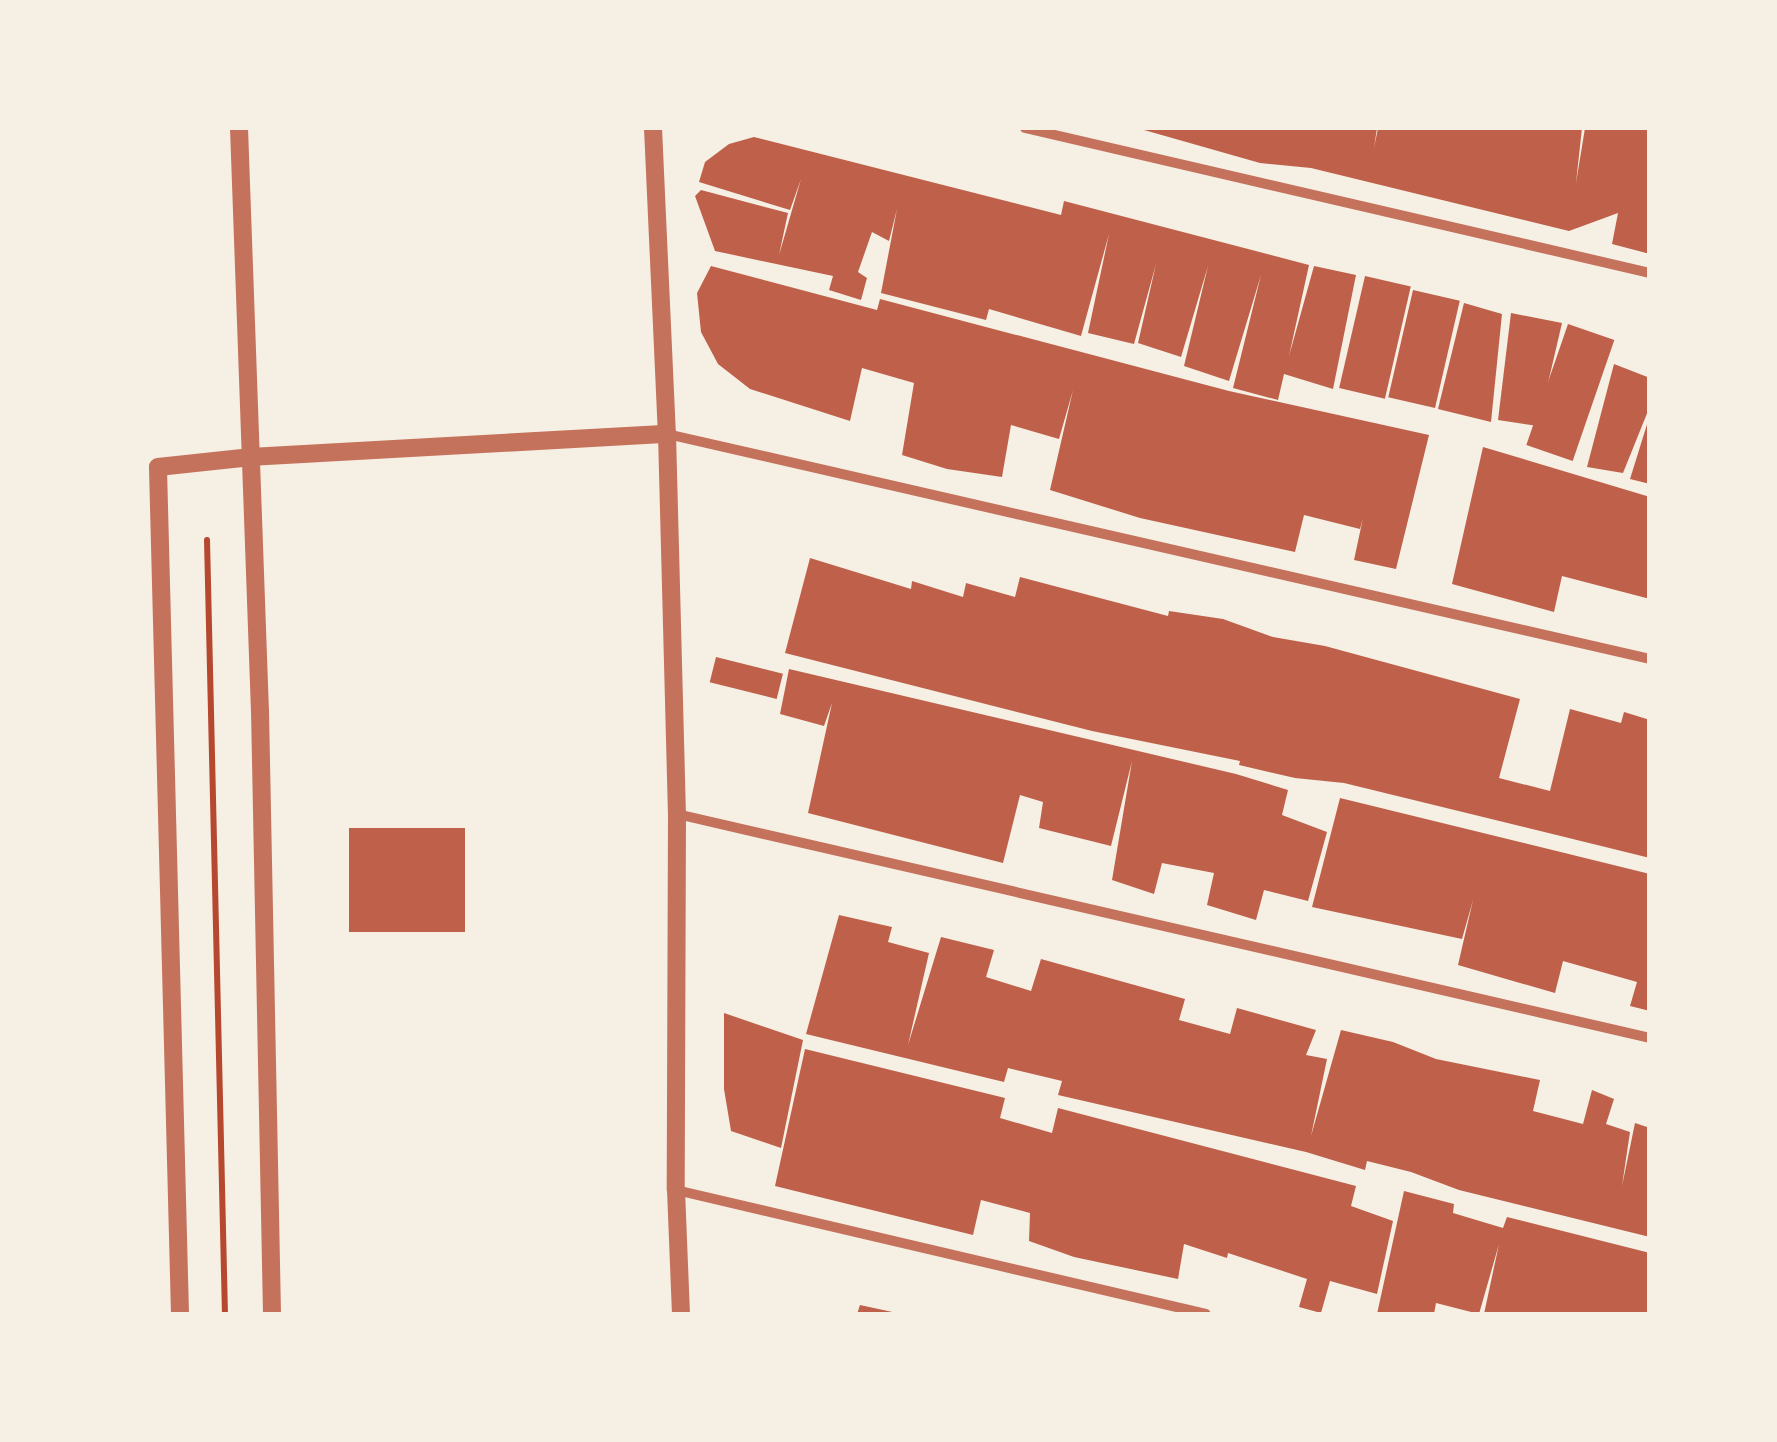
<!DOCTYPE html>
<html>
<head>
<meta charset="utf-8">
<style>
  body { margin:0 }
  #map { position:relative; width:1777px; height:1442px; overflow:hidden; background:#f6efe4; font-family:"Public Sans",sans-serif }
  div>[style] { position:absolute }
  .building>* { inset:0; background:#bf614a; transform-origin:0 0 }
  .path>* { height:6px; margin:-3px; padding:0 3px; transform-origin:3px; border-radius:3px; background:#b5482f }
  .minor>* { height:10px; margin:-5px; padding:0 5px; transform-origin:5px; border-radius:5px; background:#c5725c }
  .tertiary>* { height:18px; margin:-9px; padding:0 9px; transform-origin:9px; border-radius:9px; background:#c5725c }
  span { translate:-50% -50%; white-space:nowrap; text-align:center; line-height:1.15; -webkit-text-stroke:8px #f6efe4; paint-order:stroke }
  .frame { position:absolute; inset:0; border:130px solid #f6efe4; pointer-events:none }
</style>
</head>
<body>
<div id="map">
  <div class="building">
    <div style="clip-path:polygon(1137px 128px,1377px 128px,1374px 148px,1378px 128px,1582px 128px,1576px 183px,1585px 128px,1650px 128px,1650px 254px,1612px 244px,1618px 213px,1569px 231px,1311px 168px,1260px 163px)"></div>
    <div style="clip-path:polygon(754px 137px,1061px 215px,1064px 201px,1309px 265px,1289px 356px,1314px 266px,1356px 275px,1333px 389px,1284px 374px,1278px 400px,1233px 388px,1261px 275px,1229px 381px,1184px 366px,1208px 266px,1181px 357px,1138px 343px,1156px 264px,1134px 344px,1088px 333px,1109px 234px,1081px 336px,989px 309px,986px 320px,881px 293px,897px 209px,889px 241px,872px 232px,858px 272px,867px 278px,861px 300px,829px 290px,833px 276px,715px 251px,695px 196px,701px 190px,788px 213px,779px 255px,801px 179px,790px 210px,699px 182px,705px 162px,729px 144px)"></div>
    <div style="clip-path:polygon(711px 266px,877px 310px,880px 299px,1229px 391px,1429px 435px,1396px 569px,1354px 560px,1363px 518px,1360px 529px,1304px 515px,1295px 552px,1140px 518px,1050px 490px,1073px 390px,1059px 439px,1011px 425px,1002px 477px,947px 469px,902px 455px,914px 383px,862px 368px,850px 421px,750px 389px,718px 364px,701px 332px,697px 293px)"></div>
    <div style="left:1365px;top:276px;width:47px;height:115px;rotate:13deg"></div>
    <div style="left:1413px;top:290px;width:48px;height:110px;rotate:13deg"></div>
    <div style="clip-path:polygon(1464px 303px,1502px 314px,1491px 422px,1438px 409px)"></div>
    <div style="clip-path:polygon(1511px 313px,1562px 323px,1538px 426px,1498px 420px)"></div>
    <div style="left:1568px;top:324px;width:49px;height:128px;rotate:19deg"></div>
    <div style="clip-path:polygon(1614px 364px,1650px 378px,1650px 406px,1623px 473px,1587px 467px)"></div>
    <div style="clip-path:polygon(1649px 418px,1650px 418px,1650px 484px,1630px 479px)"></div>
    <div style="clip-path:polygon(1483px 447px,1650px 497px,1650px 599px,1562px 576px,1554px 612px,1452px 584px)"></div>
    <div style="clip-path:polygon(810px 558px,911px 589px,912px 581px,963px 597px,966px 583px,1015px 597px,1020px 577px,1168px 616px,1169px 611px,1223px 619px,1273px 637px,1325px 646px,1520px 699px,1499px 778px,1550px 791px,1570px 709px,1621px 723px,1624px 712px,1650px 720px,1650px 858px,1344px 783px,1295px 778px,1239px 765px,1240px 761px,1092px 731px,785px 653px)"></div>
    <div style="left:716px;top:657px;width:69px;height:26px;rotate:14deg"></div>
    <div style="clip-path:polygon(789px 669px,1236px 774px,1288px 790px,1282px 815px,1327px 832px,1308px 901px,1264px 890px,1256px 920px,1207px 905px,1214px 873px,1162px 863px,1154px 894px,1112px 880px,1132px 761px,1111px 846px,1039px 828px,1043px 802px,1020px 795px,1003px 863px,808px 813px,832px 703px,824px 726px,780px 714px)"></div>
    <div style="clip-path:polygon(1340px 798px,1650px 874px,1650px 1011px,1630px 1006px,1637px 982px,1563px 961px,1555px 993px,1458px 965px,1473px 900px,1462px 939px,1312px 907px)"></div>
    <div style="left:349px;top:828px;width:116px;height:104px"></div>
    <div style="clip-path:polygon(839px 915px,892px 927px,888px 942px,929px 953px,908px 1045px,941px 937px,994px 950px,986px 977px,1031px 991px,1041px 959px,1185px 999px,1179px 1020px,1230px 1034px,1237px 1008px,1316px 1030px,1306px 1055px,1327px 1059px,1311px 1136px,1341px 1030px,1393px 1042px,1436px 1059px,1540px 1080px,1533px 1111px,1583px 1124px,1592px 1090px,1614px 1099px,1606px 1124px,1630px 1132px,1622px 1186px,1635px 1123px,1650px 1128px,1650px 1237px,1459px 1190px,1411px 1172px,1367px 1161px,1365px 1170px,1306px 1152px,1058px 1095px,1062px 1081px,1008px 1068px,1004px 1082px,806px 1034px)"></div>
    <div style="clip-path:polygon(724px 1013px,803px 1040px,781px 1148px,731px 1131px,724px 1089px)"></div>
    <div style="clip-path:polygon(805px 1049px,1005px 1098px,1000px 1118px,1052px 1133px,1058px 1108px,1356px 1186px,1351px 1206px,1393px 1221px,1377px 1294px,1330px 1281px,1321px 1313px,1299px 1307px,1307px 1279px,1228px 1253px,1227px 1258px,1184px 1244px,1178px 1279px,1074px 1257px,1029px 1241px,1030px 1213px,981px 1200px,973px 1235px,775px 1186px)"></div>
    <div style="clip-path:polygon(1404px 1191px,1454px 1204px,1453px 1213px,1503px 1228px,1507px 1217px,1650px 1253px,1650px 1314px,1484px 1314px,1499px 1244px,1479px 1314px,1436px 1303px,1434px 1314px,1377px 1314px)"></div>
    <div style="clip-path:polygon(860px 1305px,897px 1313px,897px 1314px,857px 1314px)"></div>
  </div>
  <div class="path">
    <div style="left:207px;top:540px;width:774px;rotate:88.67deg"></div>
  </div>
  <div class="minor">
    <div style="left:1025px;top:128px;width:642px;rotate:13.06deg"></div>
    <div style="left:667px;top:434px;width:1008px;rotate:12.89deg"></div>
    <div style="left:677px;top:814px;width:998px;rotate:12.96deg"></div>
    <div style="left:676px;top:1190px;width:544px;rotate:13.17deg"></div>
  </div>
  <div class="tertiary">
    <div style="left:239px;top:128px;width:583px;rotate:87.94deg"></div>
    <div style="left:260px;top:711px;width:603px;rotate:88.86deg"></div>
    <div style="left:653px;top:128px;width:306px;rotate:87.4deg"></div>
    <div style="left:667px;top:434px;width:380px;rotate:88.5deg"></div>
    <div style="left:677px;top:814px;width:376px;rotate:90.2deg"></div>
    <div style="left:676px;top:1190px;width:124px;rotate:87.7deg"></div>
    <div style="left:180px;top:1314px;width:847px;rotate:-91.49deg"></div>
    <div style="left:158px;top:467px;width:94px;rotate:-6.1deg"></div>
    <div style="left:251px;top:457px;width:417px;rotate:-3.2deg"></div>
  </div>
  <div class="frame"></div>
</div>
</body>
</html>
